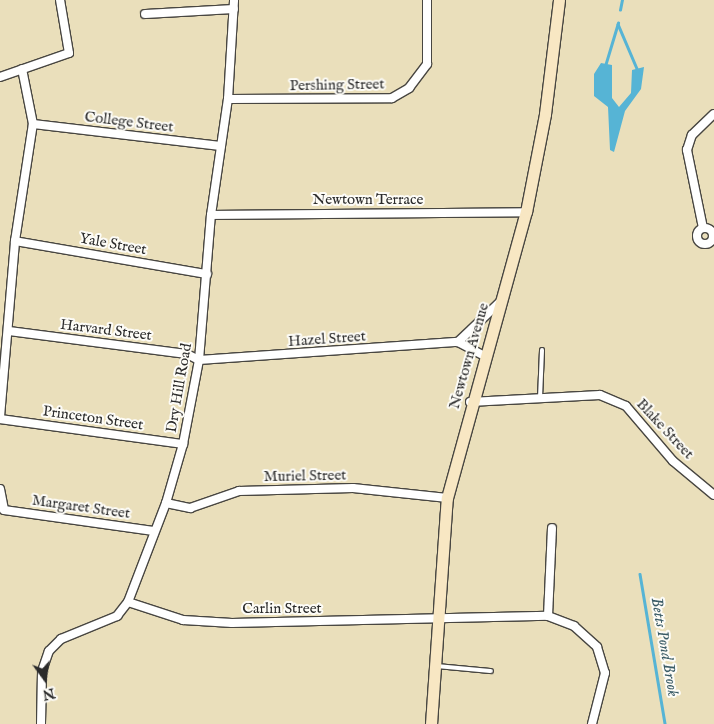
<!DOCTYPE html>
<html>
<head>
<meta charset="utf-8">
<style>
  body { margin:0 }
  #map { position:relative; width:714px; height:724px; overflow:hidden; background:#eadfbb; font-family:"IM FELL English",serif }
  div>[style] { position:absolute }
  .water>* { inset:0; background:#56b4d5 }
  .stream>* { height:2.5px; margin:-1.25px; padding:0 1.25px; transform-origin:1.25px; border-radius:1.25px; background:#56b4d5 }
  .roads { filter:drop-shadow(1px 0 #484641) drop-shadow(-1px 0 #484641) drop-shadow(0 1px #484641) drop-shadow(0 -1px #484641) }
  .service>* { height:4px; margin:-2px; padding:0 2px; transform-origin:2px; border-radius:2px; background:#fff }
  .minor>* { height:8px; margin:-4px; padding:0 4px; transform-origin:4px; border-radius:4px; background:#fff }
  .minor>.ring { margin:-4px; padding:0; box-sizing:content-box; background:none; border:8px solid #fff; border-radius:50% }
  .secondary>* { height:11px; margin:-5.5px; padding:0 5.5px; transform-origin:5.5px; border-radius:5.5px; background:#f8e7c3 }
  span { translate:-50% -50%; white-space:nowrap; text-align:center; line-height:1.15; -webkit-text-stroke:4px #fdfcf7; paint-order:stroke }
  .street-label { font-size:15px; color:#2b2b2b }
  .water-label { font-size:16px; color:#3a5b66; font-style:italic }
  .north { position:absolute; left:20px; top:654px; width:50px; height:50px; -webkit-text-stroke:4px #fdfcf7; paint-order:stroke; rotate:166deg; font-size:14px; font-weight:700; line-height:20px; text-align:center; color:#2b2b2b }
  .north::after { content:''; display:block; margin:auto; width:18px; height:22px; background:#2b2b2b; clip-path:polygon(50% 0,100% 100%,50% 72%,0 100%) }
</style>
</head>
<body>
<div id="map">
  <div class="water">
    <div style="clip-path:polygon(601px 63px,612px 65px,612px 98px,619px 107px,631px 93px,632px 70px,644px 67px,641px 89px,625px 111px,614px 152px,610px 150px,608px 107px,594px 96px,594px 74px)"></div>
  </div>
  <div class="stream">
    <div style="left:620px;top:10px;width:10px;rotate:-79deg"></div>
    <div style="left:618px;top:24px;width:51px;rotate:66.9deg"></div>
    <div style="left:605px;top:66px;width:45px;rotate:-73.2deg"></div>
    <div style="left:640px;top:574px;width:152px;rotate:80.5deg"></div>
  </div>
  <div class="roads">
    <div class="service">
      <div style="left:540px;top:398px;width:48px;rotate:-87.6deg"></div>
      <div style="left:436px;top:666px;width:55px;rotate:5.2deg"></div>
    </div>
    <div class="minor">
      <div style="left:145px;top:14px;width:89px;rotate:-3.2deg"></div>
      <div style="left:0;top:77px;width:73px;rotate:-19.2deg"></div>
      <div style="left:69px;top:53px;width:54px;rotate:-99.6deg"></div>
      <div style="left:228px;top:99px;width:164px;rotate:-0.3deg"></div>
      <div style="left:392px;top:98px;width:20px;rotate:-30deg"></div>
      <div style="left:409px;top:88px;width:30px;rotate:-53deg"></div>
      <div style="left:427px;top:64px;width:64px;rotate:-90deg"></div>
      <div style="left:33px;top:124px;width:189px;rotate:6.7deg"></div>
      <div style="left:211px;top:215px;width:315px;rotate:-0.5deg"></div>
      <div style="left:703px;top:228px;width:80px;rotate:-101.6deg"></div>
      <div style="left:687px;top:150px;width:16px;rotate:-72deg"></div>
      <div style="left:692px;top:135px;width:30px;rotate:-44deg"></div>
      <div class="ring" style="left:697px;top:228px;width:8px;height:8px"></div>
      <div style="left:15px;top:241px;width:195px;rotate:9.8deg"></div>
      <div style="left:9px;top:331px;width:179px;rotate:7.4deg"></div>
      <div style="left:187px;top:354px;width:13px;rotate:27deg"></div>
      <div style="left:199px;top:360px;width:260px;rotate:-4deg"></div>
      <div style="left:458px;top:342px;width:30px;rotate:28deg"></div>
      <div style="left:458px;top:342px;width:57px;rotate:-43.6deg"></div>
      <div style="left:470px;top:402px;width:130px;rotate:-3.1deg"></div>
      <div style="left:600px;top:395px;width:28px;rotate:23deg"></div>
      <div style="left:626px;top:406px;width:72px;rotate:49.5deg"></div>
      <div style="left:673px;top:461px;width:53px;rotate:39.7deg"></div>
      <div style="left:0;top:417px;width:177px;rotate:-85.1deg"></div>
      <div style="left:15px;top:241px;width:118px;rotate:-81.3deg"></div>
      <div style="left:33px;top:124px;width:56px;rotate:-101.3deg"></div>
      <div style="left:0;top:419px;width:185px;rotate:7.8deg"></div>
      <div style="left:0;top:489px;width:21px;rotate:79deg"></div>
      <div style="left:4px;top:510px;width:151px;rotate:8deg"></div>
      <div style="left:166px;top:503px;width:25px;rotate:12deg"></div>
      <div style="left:190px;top:508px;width:52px;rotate:-19.1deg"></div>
      <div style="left:239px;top:491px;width:114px;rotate:-1.5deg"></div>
      <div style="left:353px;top:488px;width:95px;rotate:6.1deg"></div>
      <div style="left:128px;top:602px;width:58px;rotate:18.1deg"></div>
      <div style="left:183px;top:620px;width:49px;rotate:3.5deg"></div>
      <div style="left:232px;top:623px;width:316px;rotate:-1.3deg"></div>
      <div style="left:548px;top:616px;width:28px;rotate:21deg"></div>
      <div style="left:574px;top:626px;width:31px;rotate:42deg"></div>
      <div style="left:597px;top:647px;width:27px;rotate:73deg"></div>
      <div style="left:605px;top:673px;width:53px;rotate:104.3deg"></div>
      <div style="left:548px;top:616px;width:88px;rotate:-87.4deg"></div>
      <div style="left:41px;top:724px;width:53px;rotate:-88.9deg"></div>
      <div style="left:42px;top:671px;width:21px;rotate:-71deg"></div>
      <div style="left:49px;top:651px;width:17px;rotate:-45deg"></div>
      <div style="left:61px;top:639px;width:61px;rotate:-22.3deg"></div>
      <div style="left:117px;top:616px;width:18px;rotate:-52deg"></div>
      <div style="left:128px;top:602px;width:106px;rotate:-69deg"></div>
      <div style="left:166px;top:503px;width:61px;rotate:-73.9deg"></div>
      <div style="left:183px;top:444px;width:86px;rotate:-79.2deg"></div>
      <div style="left:199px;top:360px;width:145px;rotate:-85.3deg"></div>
      <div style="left:211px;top:215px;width:117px;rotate:-81.7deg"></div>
      <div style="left:228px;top:99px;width:99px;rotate:-86.5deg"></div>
    </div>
    <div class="secondary">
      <div style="left:431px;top:724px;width:227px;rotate:-86deg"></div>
      <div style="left:447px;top:498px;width:297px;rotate:-74.6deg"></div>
      <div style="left:526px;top:212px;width:100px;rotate:-79deg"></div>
      <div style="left:545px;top:114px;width:115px;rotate:-83deg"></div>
    </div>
  </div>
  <div class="street-label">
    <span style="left:337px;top:85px;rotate:-1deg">Pershing Street</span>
    <span style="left:129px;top:122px;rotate:7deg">College Street</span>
    <span style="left:368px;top:200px">Newtown Terrace</span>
    <span style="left:113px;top:244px;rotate:10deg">Yale Street</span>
    <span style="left:106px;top:330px;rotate:7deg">Harvard Street</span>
    <span style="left:327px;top:339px;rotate:-4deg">Hazel Street</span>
    <span style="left:469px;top:356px;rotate:-74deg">Newtown Avenue</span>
    <span style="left:179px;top:388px;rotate:-80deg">Dry Hill Road</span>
    <span style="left:93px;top:418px;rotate:8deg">Princeton Street</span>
    <span style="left:665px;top:429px;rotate:47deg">Blake Street</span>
    <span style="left:305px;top:476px;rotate:-1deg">Muriel Street</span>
    <span style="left:81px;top:507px;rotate:8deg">Margaret Street</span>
    <span style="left:282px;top:609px">Carlin Street</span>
  </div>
  <div class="water-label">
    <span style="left:664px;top:647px;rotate:80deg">Betts Pond Brook</span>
  </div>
  <div class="north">N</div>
</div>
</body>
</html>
